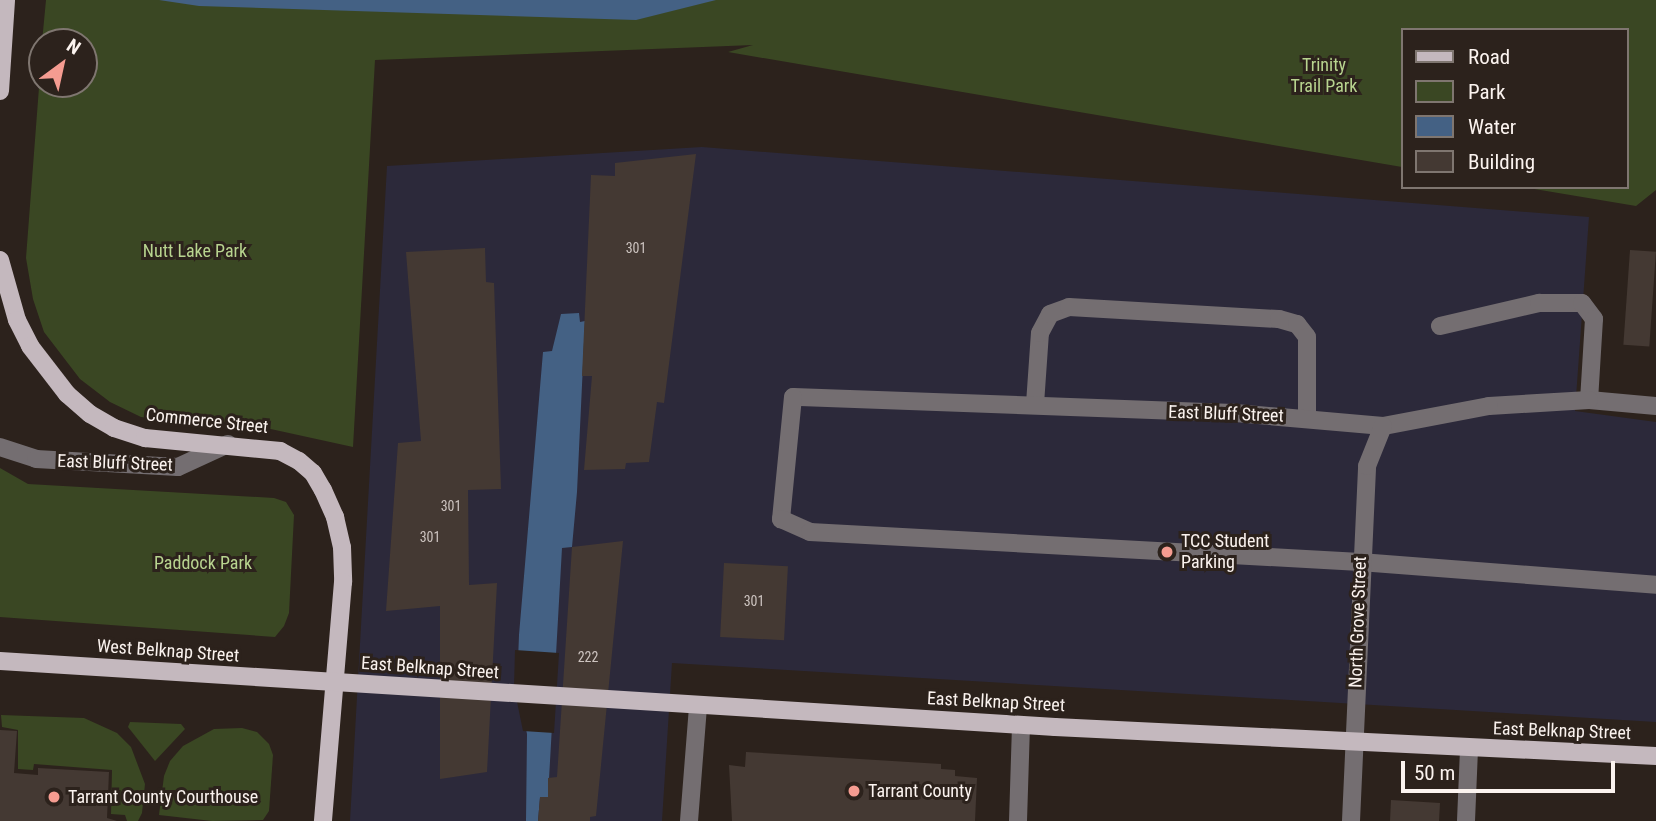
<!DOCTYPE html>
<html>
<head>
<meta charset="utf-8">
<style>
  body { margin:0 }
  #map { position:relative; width:1656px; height:821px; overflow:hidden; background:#2c221c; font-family:"Roboto Condensed",sans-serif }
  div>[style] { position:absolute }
  .education>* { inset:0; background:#2c293a }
  .green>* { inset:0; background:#3a4723 }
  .water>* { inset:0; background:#446184 }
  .pier>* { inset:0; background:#2c221c }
  .building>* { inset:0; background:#443933; transform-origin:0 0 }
  .minor>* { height:18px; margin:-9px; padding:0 9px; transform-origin:9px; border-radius:9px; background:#746e71 }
  .major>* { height:18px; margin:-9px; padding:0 9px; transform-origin:9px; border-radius:9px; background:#c4b8be }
  .dots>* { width:19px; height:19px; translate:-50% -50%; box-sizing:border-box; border:4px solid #2c221c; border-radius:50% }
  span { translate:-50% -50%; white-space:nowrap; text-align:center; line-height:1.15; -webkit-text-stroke:6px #2c221c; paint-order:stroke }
  .number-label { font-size:14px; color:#cdc4c0 }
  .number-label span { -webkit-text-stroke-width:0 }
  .park-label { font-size:18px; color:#b8d48f }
  .street-label { font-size:18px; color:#fbf3ef }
  .poi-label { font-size:18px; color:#fbf3ef }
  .left { translate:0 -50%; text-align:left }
  .legend { position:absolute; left:1401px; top:28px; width:228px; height:161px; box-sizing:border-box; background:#2c221c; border:2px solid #7f7670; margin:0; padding:9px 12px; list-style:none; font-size:21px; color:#fbf3ef }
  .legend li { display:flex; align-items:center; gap:14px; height:35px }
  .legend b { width:35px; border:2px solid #7f7670 }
  .north { position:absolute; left:28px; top:28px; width:70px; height:70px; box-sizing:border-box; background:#2c221c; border:2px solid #7f7670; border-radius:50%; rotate:33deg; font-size:19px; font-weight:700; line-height:28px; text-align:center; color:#fbf3ef }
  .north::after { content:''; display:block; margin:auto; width:24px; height:32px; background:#f59c91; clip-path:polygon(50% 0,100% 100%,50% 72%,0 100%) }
  .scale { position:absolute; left:1401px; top:761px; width:214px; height:32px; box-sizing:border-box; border:4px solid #fbf3ef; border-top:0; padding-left:9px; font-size:21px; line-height:24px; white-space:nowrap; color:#fbf3ef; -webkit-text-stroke:5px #2c221c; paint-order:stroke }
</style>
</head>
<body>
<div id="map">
  <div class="education">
    <div style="clip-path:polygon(702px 147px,1589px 217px,1575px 411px,1656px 422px,1656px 722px,672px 663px,662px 821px,350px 821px,387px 166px)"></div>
  </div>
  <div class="green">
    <div style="clip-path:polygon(46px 0,1656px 0,1656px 190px,1636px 206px,1523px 187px,1626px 187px,1626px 30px,1402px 30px,1402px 167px,728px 52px,753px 45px,375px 60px,353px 447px,257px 426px,209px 426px,141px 417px,110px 402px,80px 379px,44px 332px,33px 299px,26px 258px,42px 48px,42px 84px,84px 84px,84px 42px,42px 42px)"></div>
    <div style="clip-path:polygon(0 468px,28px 484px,274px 498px,286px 502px,294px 515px,289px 613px,284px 626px,275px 637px,0 617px)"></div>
    <div style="clip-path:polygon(1px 715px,84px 718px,117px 733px,131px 747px,145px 784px,142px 813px,138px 821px,127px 821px,125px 815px,111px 814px,112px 770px,34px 764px,33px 770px,18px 769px,18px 730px,2px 727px)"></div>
    <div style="clip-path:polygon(130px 722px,181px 724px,185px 729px,155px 761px,128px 727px)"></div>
    <div style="clip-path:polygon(242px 728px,257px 732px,269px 744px,273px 755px,269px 811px,263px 820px,212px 821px,159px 815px,164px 776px,170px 761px,183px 746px,214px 729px)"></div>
  </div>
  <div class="water">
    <div style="clip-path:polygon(159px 0,716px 0,636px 20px,199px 6px)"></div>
    <div style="clip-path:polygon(579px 313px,580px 322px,585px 321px,577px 492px,572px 547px,562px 548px,548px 797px,540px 798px,538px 821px,526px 821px,527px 734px,517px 687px,519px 635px,543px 352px,552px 351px,561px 314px)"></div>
  </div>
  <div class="pier">
    <div style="clip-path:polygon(515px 650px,559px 653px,554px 733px,523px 731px,514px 687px)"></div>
  </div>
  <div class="building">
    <div style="clip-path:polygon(696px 154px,664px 403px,657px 402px,649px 462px,626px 463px,625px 469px,584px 470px,592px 376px,582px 376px,591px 175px,615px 176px,615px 163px)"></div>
    <div style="clip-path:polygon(485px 248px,486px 282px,494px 283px,501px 489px,468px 490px,469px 585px,497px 583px,487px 772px,440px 779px,440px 606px,386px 611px,398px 443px,421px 441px,406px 252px)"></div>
    <div style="left:1630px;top:250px;width:26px;height:95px;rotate:4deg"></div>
    <div style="clip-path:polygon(623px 541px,596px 816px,590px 817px,590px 821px,538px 821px,540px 797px,548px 797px,548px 778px,557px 777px,572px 547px)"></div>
    <div style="left:724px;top:563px;width:64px;height:74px;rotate:3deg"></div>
    <div style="clip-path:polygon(0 730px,17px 731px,14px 773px,38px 775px,38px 768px,109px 772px,107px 818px,117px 821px,0 821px)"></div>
    <div style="clip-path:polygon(746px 752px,941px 764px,941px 769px,955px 770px,955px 776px,977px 778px,975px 821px,732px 821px,729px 765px,745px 767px)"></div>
    <div style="clip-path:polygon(1391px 800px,1440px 803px,1439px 821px,1390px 821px)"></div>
  </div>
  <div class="minor">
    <div style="left:1440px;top:326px;width:102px;rotate:-13.1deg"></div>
    <div style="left:1539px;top:303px;width:43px"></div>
    <div style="left:1582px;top:303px;width:20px;rotate:53deg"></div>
    <div style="left:1594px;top:319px;width:81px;rotate:93.5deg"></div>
    <div style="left:1035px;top:404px;width:71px;rotate:-86deg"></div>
    <div style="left:1040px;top:333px;width:21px;rotate:-62deg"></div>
    <div style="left:1050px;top:314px;width:20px;rotate:-20deg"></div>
    <div style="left:1069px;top:307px;width:210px;rotate:3.3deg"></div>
    <div style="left:1279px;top:319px;width:19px;rotate:16deg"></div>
    <div style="left:1297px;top:324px;width:16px;rotate:52deg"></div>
    <div style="left:1307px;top:337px;width:80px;rotate:90deg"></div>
    <div style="left:1656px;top:406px;width:67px;rotate:-174.9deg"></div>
    <div style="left:1589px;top:400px;width:100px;rotate:176.6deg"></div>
    <div style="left:1489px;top:406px;width:108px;rotate:169.3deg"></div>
    <div style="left:1383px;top:426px;width:151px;rotate:-175deg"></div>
    <div style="left:1233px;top:413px;width:440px;rotate:-177.9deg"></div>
    <div style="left:793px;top:397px;width:123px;rotate:95.6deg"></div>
    <div style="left:781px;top:519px;width:32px;rotate:24deg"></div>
    <div style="left:810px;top:532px;width:551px;rotate:3.12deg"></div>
    <div style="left:1360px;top:562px;width:297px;rotate:4.4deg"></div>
    <div style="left:0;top:447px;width:38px;rotate:18deg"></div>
    <div style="left:36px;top:459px;width:142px;rotate:3.2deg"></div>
    <div style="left:178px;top:467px;width:55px;rotate:-24.7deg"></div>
    <div style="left:689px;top:821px;width:115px;rotate:-85.5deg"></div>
    <div style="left:1018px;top:821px;width:96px;rotate:-88.2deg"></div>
    <div style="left:1351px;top:821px;width:355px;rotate:-87.4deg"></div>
    <div style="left:1367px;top:466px;width:43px;rotate:-68.2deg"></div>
    <div style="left:1466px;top:821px;width:73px;rotate:-87.6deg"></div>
  </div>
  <div class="major">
    <div style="left:0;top:91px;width:91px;rotate:-86.2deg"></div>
    <div style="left:0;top:260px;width:62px;rotate:74.2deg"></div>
    <div style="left:17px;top:320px;width:29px;rotate:63deg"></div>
    <div style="left:30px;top:346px;width:61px;rotate:52.4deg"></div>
    <div style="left:67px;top:394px;width:30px;rotate:41deg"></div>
    <div style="left:90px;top:414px;width:28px;rotate:30deg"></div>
    <div style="left:114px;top:428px;width:33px;rotate:18deg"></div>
    <div style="left:145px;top:438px;width:136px;rotate:5.5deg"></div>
    <div style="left:280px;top:451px;width:21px;rotate:28deg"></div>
    <div style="left:299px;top:461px;width:18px;rotate:41deg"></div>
    <div style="left:313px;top:473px;width:20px;rotate:60deg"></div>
    <div style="left:323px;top:490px;width:30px;rotate:66deg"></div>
    <div style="left:335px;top:517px;width:31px;rotate:77deg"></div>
    <div style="left:342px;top:547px;width:35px;rotate:88deg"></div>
    <div style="left:343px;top:582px;width:240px;rotate:94.8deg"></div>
    <div style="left:0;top:661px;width:1057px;rotate:3.58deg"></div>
    <div style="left:1055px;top:727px;width:602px;rotate:2.76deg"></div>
  </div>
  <div class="dots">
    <div style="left:1167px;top:552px;background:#f59c91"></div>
    <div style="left:854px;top:791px;background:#f59c91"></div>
    <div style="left:54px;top:797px;background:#f59c91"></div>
  </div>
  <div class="number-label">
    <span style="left:636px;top:248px">301</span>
    <span style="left:451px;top:506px">301</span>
    <span style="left:430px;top:537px">301</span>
    <span style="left:754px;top:601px">301</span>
    <span style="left:588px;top:657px">222</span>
  </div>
  <div class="park-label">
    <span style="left:1324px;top:76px">Trinity<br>Trail Park</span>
    <span style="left:195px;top:251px">Nutt Lake Park</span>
    <span style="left:203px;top:563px">Paddock Park</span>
  </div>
  <div class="street-label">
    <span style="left:1226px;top:414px;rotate:2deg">East Bluff Street</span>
    <span style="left:207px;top:421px;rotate:6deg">Commerce Street</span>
    <span style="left:115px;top:463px;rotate:2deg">East Bluff Street</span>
    <span style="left:1358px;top:622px;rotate:-88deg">North Grove Street</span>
    <span style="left:168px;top:651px;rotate:4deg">West Belknap Street</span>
    <span style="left:430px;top:668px;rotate:4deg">East Belknap Street</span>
    <span style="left:996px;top:702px;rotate:3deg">East Belknap Street</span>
    <span style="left:1562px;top:731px;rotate:2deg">East Belknap Street</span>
  </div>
  <div class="poi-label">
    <span class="left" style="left:1181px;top:552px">TCC Student<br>Parking</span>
    <span class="left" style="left:868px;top:791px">Tarrant County</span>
    <span class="left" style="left:68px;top:797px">Tarrant County Courthouse</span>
  </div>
  <ul class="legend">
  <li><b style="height:9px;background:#c4b8be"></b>Road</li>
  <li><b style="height:19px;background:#3a4723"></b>Park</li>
  <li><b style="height:19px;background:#446184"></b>Water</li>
  <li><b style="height:19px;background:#443933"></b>Building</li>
  </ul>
  <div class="north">N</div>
  <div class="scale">50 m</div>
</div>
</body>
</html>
